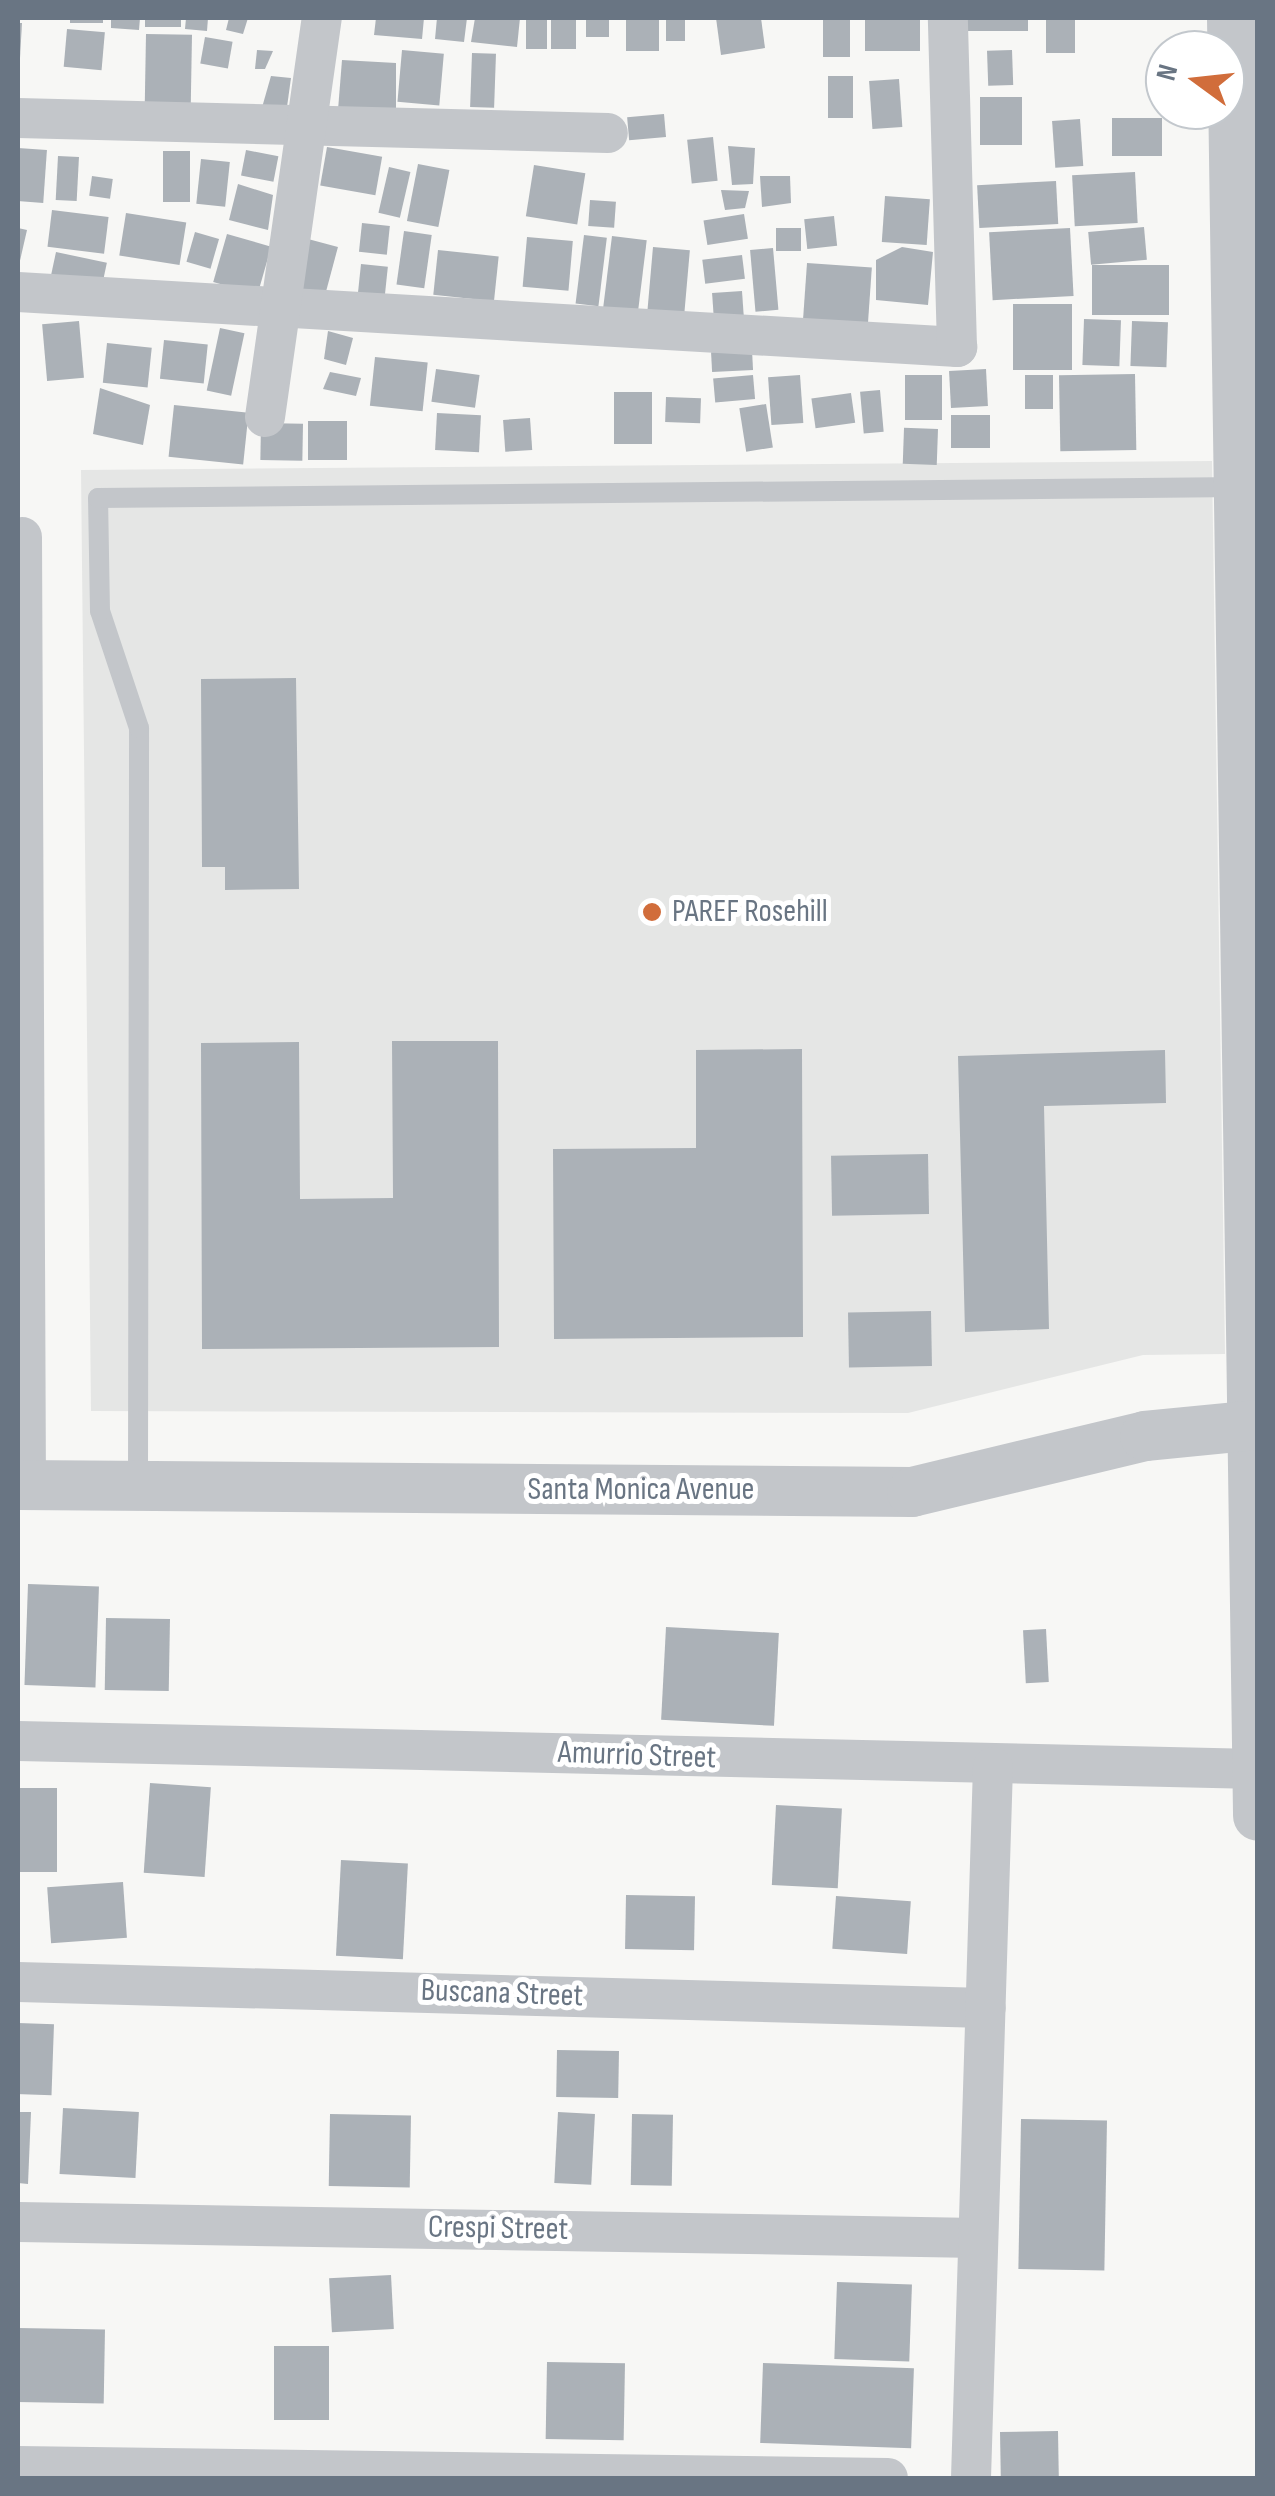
<!DOCTYPE html>
<html>
<head>
<meta charset="utf-8">
<style>
  body { margin:0 }
  #map { position:relative; width:1275px; height:2496px; overflow:hidden; background:#f7f7f5; font-family:"Sofia Sans Condensed",sans-serif }
  div>[style] { position:absolute }
  .built>* { inset:0; background:#e5e6e5 }
  .building>* { inset:0; background:#abb1b7; transform-origin:0 0 }
  .service>* { height:20px; margin:-10px; padding:0 10px; transform-origin:10px; border-radius:10px; background:#c3c6ca }
  .minor>* { height:40px; margin:-20px; padding:0 20px; transform-origin:20px; border-radius:20px; background:#c3c6ca }
  .tertiary>* { height:50px; margin:-25px; padding:0 25px; transform-origin:25px; border-radius:25px; background:#c3c6ca }
  .dots>* { width:28px; height:28px; translate:-50% -50%; box-sizing:border-box; border:5px solid #fff; border-radius:50% }
  span { translate:-50% -50%; white-space:nowrap; text-align:center; line-height:1.15; -webkit-text-stroke:10px #fff; paint-order:stroke }
  .poi-label { font-size:32px; color:#697583 }
  .left { translate:0 -50%; text-align:left }
  .street-label { font-size:32px; color:#697583 }
  .frame { position:absolute; inset:0; border:20px solid #697583; pointer-events:none }
  .north { position:absolute; left:1145px; top:30px; width:100px; height:100px; box-sizing:border-box; background:#fff; border:2px solid #c3c8cd; border-radius:50%; rotate:285deg; font-size:28px; font-weight:700; line-height:40px; text-align:center; color:#697583 }
  .north::after { content:''; display:block; margin:auto; width:35px; height:45px; background:#d16d3b; clip-path:polygon(50% 0,100% 100%,50% 72%,0 100%) }
</style>
</head>
<body>
<div id="map">
  <div class="built">
    <div style="clip-path:polygon(1212px 461px,1225px 1354px,1143px 1355px,908px 1413px,91px 1411px,81px 470px)"></div>
  </div>
  <div class="building">
    <div style="left:70px;top:18px;width:33px;height:5px"></div>
    <div style="clip-path:polygon(111px 18px,140px 18px,139px 30px,111px 28px)"></div>
    <div style="left:145px;top:18px;width:36px;height:9px"></div>
    <div style="clip-path:polygon(186px 18px,208px 18px,207px 31px,185px 29px)"></div>
    <div style="clip-path:polygon(229px 18px,248px 18px,243px 34px,226px 30px)"></div>
    <div style="clip-path:polygon(376px 18px,424px 18px,422px 39px,374px 35px)"></div>
    <div style="clip-path:polygon(437px 18px,467px 18px,464px 42px,435px 39px)"></div>
    <div style="clip-path:polygon(475px 18px,520px 18px,517px 47px,471px 42px)"></div>
    <div style="left:526px;top:18px;width:21px;height:31px"></div>
    <div style="left:551px;top:18px;width:25px;height:31px"></div>
    <div style="left:586px;top:18px;width:23px;height:19px"></div>
    <div style="left:626px;top:18px;width:33px;height:33px"></div>
    <div style="left:666px;top:18px;width:19px;height:23px"></div>
    <div style="clip-path:polygon(716px 18px,761px 18px,765px 48px,721px 55px)"></div>
    <div style="left:823px;top:18px;width:27px;height:39px"></div>
    <div style="left:865px;top:18px;width:55px;height:33px"></div>
    <div style="left:963px;top:18px;width:65px;height:13px"></div>
    <div style="left:1046px;top:18px;width:29px;height:35px"></div>
    <div style="clip-path:polygon(18px 23px,22px 23px,18px 93px)"></div>
    <div style="left:67px;top:29px;width:38px;height:38px;rotate:5deg"></div>
    <div style="left:146px;top:34px;width:46px;height:71px;rotate:1deg"></div>
    <div style="left:205px;top:37px;width:28px;height:27px;rotate:10deg"></div>
    <div style="clip-path:polygon(257px 50px,273px 51px,265px 69px,255px 69px)"></div>
    <div style="left:402px;top:50px;width:42px;height:52px;rotate:5deg"></div>
    <div style="left:1012px;top:50px;width:35px;height:25px;rotate:88deg"></div>
    <div style="left:472px;top:53px;width:24px;height:54px;rotate:2deg"></div>
    <div style="clip-path:polygon(342px 60px,396px 63px,396px 117px,338px 110px)"></div>
    <div style="clip-path:polygon(271px 76px,291px 78px,286px 114px,261px 111px)"></div>
    <div style="left:828px;top:76px;width:25px;height:42px"></div>
    <div style="left:899px;top:79px;width:48px;height:30px;rotate:86deg"></div>
    <div style="left:1022px;top:97px;width:48px;height:42px;rotate:90deg"></div>
    <div style="left:664px;top:114px;width:23px;height:37px;rotate:85deg"></div>
    <div style="left:1112px;top:118px;width:50px;height:38px"></div>
    <div style="left:1080px;top:119px;width:47px;height:28px;rotate:86deg"></div>
    <div style="left:713px;top:137px;width:44px;height:26px;rotate:84deg"></div>
    <div style="clip-path:polygon(728px 146px,755px 148px,753px 184px,732px 185px)"></div>
    <div style="left:327px;top:147px;width:56px;height:39px;rotate:10deg"></div>
    <div style="left:18px;top:148px;width:29px;height:53px;rotate:4deg"></div>
    <div style="left:246px;top:150px;width:33px;height:26px;rotate:11deg"></div>
    <div style="left:163px;top:151px;width:27px;height:51px"></div>
    <div style="left:58px;top:156px;width:21px;height:44px;rotate:3deg"></div>
    <div style="left:201px;top:159px;width:29px;height:45px;rotate:6deg"></div>
    <div style="left:418px;top:164px;width:32px;height:58px;rotate:11deg"></div>
    <div style="left:534px;top:165px;width:52px;height:52px;rotate:9deg"></div>
    <div style="left:389px;top:167px;width:22px;height:47px;rotate:13deg"></div>
    <div style="left:1135px;top:172px;width:51px;height:63px;rotate:87deg"></div>
    <div style="left:92px;top:176px;width:21px;height:20px;rotate:8deg"></div>
    <div style="clip-path:polygon(760px 176px,790px 176px,791px 203px,762px 207px)"></div>
    <div style="left:1056px;top:181px;width:43px;height:79px;rotate:87deg"></div>
    <div style="clip-path:polygon(238px 184px,273px 195px,268px 230px,229px 220px)"></div>
    <div style="clip-path:polygon(721px 190px,749px 191px,745px 208px,725px 210px)"></div>
    <div style="left:885px;top:196px;width:45px;height:46px;rotate:4deg"></div>
    <div style="left:590px;top:200px;width:26px;height:26px;rotate:4deg"></div>
    <div style="left:52px;top:210px;width:57px;height:37px;rotate:7deg"></div>
    <div style="left:126px;top:213px;width:61px;height:43px;rotate:9deg"></div>
    <div style="left:744px;top:214px;width:25px;height:41px;rotate:81deg"></div>
    <div style="left:834px;top:216px;width:30px;height:30px;rotate:84deg"></div>
    <div style="left:362px;top:223px;width:28px;height:29px;rotate:6deg"></div>
    <div style="left:1144px;top:227px;width:33px;height:56px;rotate:85deg"></div>
    <div style="clip-path:polygon(18px 228px,27px 230px,19px 265px,18px 265px)"></div>
    <div style="left:776px;top:228px;width:25px;height:23px"></div>
    <div style="left:1070px;top:228px;width:68px;height:81px;rotate:87deg"></div>
    <div style="left:404px;top:231px;width:28px;height:54px;rotate:8deg"></div>
    <div style="left:195px;top:232px;width:25px;height:31px;rotate:16deg"></div>
    <div style="left:227px;top:234px;width:46px;height:50px;rotate:16deg"></div>
    <div style="left:584px;top:235px;width:23px;height:69px;rotate:7deg"></div>
    <div style="left:612px;top:236px;width:35px;height:82px;rotate:7deg"></div>
    <div style="left:527px;top:237px;width:46px;height:50px;rotate:5deg"></div>
    <div style="left:308px;top:239px;width:31px;height:55px;rotate:15deg"></div>
    <div style="left:653px;top:247px;width:37px;height:72px;rotate:5deg"></div>
    <div style="clip-path:polygon(902px 247px,933px 252px,928px 305px,876px 300px,876px 260px)"></div>
    <div style="left:773px;top:248px;width:62px;height:23px;rotate:85deg"></div>
    <div style="left:438px;top:250px;width:61px;height:45px;rotate:6deg"></div>
    <div style="left:56px;top:252px;width:52px;height:30px;rotate:12deg"></div>
    <div style="left:742px;top:255px;width:24px;height:40px;rotate:83deg"></div>
    <div style="left:807px;top:263px;width:65px;height:59px;rotate:4deg"></div>
    <div style="left:361px;top:264px;width:27px;height:33px;rotate:6deg"></div>
    <div style="left:1169px;top:265px;width:50px;height:77px;rotate:90deg"></div>
    <div style="left:742px;top:291px;width:39px;height:30px;rotate:86deg"></div>
    <div style="left:1072px;top:304px;width:66px;height:59px;rotate:90deg"></div>
    <div style="left:1084px;top:319px;width:37px;height:46px;rotate:2deg"></div>
    <div style="left:79px;top:321px;width:57px;height:37px;rotate:85deg"></div>
    <div style="left:1132px;top:321px;width:36px;height:45px;rotate:2deg"></div>
    <div style="left:220px;top:328px;width:25px;height:64px;rotate:12deg"></div>
    <div style="clip-path:polygon(328px 331px,353px 338px,346px 365px,324px 359px)"></div>
    <div style="left:164px;top:340px;width:44px;height:39px;rotate:6deg"></div>
    <div style="left:107px;top:343px;width:45px;height:40px;rotate:6deg"></div>
    <div style="left:752px;top:350px;width:20px;height:41px;rotate:87deg"></div>
    <div style="left:375px;top:357px;width:53px;height:49px;rotate:6deg"></div>
    <div style="left:436px;top:369px;width:44px;height:33px;rotate:8deg"></div>
    <div style="left:986px;top:369px;width:37px;height:37px;rotate:87deg"></div>
    <div style="clip-path:polygon(330px 372px,361px 378px,356px 396px,323px 389px)"></div>
    <div style="left:1135px;top:374px;width:76px;height:76px;rotate:89deg"></div>
    <div style="left:753px;top:375px;width:24px;height:40px;rotate:85deg"></div>
    <div style="left:800px;top:375px;width:48px;height:32px;rotate:86deg"></div>
    <div style="left:905px;top:375px;width:37px;height:45px"></div>
    <div style="left:1025px;top:375px;width:28px;height:34px"></div>
    <div style="clip-path:polygon(100px 388px,150px 405px,143px 445px,93px 434px)"></div>
    <div style="left:880px;top:390px;width:42px;height:20px;rotate:85deg"></div>
    <div style="left:652px;top:392px;width:52px;height:38px;rotate:90deg"></div>
    <div style="left:851px;top:393px;width:30px;height:40px;rotate:82deg"></div>
    <div style="left:666px;top:397px;width:35px;height:25px;rotate:2deg"></div>
    <div style="left:766px;top:404px;width:44px;height:27px;rotate:81deg"></div>
    <div style="left:174px;top:405px;width:75px;height:52px;rotate:6deg"></div>
    <div style="left:437px;top:413px;width:44px;height:37px;rotate:3deg"></div>
    <div style="left:951px;top:415px;width:39px;height:33px"></div>
    <div style="left:530px;top:418px;width:32px;height:27px;rotate:86deg"></div>
    <div style="left:347px;top:421px;width:39px;height:39px;rotate:90deg"></div>
    <div style="left:261px;top:423px;width:42px;height:37px;rotate:1deg"></div>
    <div style="left:938px;top:429px;width:36px;height:34px;rotate:92deg"></div>
    <div style="clip-path:polygon(296px 678px,299px 889px,225px 890px,225px 867px,202px 867px,201px 679px)"></div>
    <div style="clip-path:polygon(392px 1041px,498px 1041px,499px 1347px,202px 1349px,201px 1043px,299px 1042px,300px 1199px,393px 1198px)"></div>
    <div style="clip-path:polygon(802px 1049px,803px 1337px,554px 1339px,553px 1149px,696px 1148px,696px 1050px)"></div>
    <div style="clip-path:polygon(1165px 1050px,1166px 1103px,1044px 1106px,1049px 1329px,965px 1332px,958px 1056px)"></div>
    <div style="left:928px;top:1154px;width:60px;height:97px;rotate:89deg"></div>
    <div style="left:931px;top:1311px;width:55px;height:83px;rotate:89deg"></div>
    <div style="left:28px;top:1584px;width:71px;height:101px;rotate:2deg"></div>
    <div style="left:106px;top:1618px;width:64px;height:72px;rotate:1deg"></div>
    <div style="left:666px;top:1627px;width:113px;height:93px;rotate:3deg"></div>
    <div style="left:1046px;top:1629px;width:53px;height:23px;rotate:87deg"></div>
    <div style="left:150px;top:1783px;width:61px;height:90px;rotate:4deg"></div>
    <div style="left:18px;top:1788px;width:39px;height:84px"></div>
    <div style="left:776px;top:1805px;width:66px;height:80px;rotate:3deg"></div>
    <div style="left:341px;top:1860px;width:67px;height:96px;rotate:3deg"></div>
    <div style="left:123px;top:1882px;width:56px;height:76px;rotate:86deg"></div>
    <div style="left:626px;top:1895px;width:69px;height:54px;rotate:1deg"></div>
    <div style="left:836px;top:1896px;width:75px;height:53px;rotate:4deg"></div>
    <div style="left:18px;top:2023px;width:36px;height:71px;rotate:2deg"></div>
    <div style="left:557px;top:2050px;width:62px;height:47px;rotate:1deg"></div>
    <div style="left:63px;top:2108px;width:76px;height:66px;rotate:3deg"></div>
    <div style="clip-path:polygon(18px 2112px,31px 2112px,28px 2184px,18px 2183px)"></div>
    <div style="left:558px;top:2112px;width:37px;height:71px;rotate:3deg"></div>
    <div style="left:330px;top:2114px;width:81px;height:72px;rotate:1deg"></div>
    <div style="left:632px;top:2114px;width:41px;height:71px;rotate:1deg"></div>
    <div style="left:1021px;top:2119px;width:86px;height:150px;rotate:1deg"></div>
    <div style="left:391px;top:2275px;width:54px;height:62px;rotate:87deg"></div>
    <div style="left:837px;top:2282px;width:75px;height:77px;rotate:2deg"></div>
    <div style="left:18px;top:2328px;width:87px;height:74px;rotate:1deg"></div>
    <div style="left:274px;top:2346px;width:55px;height:74px"></div>
    <div style="left:547px;top:2362px;width:78px;height:77px;rotate:1deg"></div>
    <div style="left:763px;top:2363px;width:151px;height:80px;rotate:2deg"></div>
    <div style="left:1058px;top:2431px;width:47px;height:58px;rotate:89deg"></div>
  </div>
  <div class="service">
    <div style="left:138px;top:1485px;width:757px;rotate:-89.92deg"></div>
    <div style="left:139px;top:728px;width:123px;rotate:-108.4deg"></div>
    <div style="left:100px;top:611px;width:113px;rotate:-91deg"></div>
    <div style="left:98px;top:498px;width:1142px;rotate:-0.55deg"></div>
  </div>
  <div class="minor">
    <div style="left:18px;top:118px;width:590px;rotate:1.46deg"></div>
    <div style="left:18px;top:292px;width:941px;rotate:3.35deg"></div>
    <div style="left:957px;top:347px;width:329px;rotate:-91.6deg"></div>
    <div style="left:265px;top:417px;width:403px;rotate:-81.9deg"></div>
    <div style="left:22px;top:537px;width:948px;rotate:89.76deg"></div>
    <div style="left:18px;top:1741px;width:1239px;rotate:1.29deg"></div>
    <div style="left:18px;top:1982px;width:968px;rotate:1.54deg"></div>
    <div style="left:18px;top:2222px;width:960px;rotate:0.95deg"></div>
    <div style="left:18px;top:2466px;width:870px;rotate:0.79deg"></div>
    <div style="left:971px;top:2478px;width:711px;rotate:-88.23deg"></div>
  </div>
  <div class="tertiary">
    <div style="left:1232px;top:18px;width:1798px;rotate:89.17deg"></div>
    <div style="left:18px;top:1485px;width:894px;rotate:0.45deg"></div>
    <div style="left:912px;top:1492px;width:240px;rotate:-13.5deg"></div>
    <div style="left:1145px;top:1436px;width:114px;rotate:-5.6deg"></div>
  </div>
  <div class="dots">
    <div style="left:652px;top:912px;background:#d16d3b"></div>
  </div>
  <div class="poi-label">
    <span class="left" style="left:672px;top:912px">PAREF Rosehill</span>
  </div>
  <div class="street-label">
    <span style="left:641px;top:1490px">Santa Monica Avenue</span>
    <span style="left:637px;top:1756px;rotate:2deg">Amurrio Street</span>
    <span style="left:502px;top:1994px;rotate:2deg">Buscana Street</span>
    <span style="left:498px;top:2229px;rotate:1deg">Crespi Street</span>
  </div>
  <div class="frame"></div>
  <div class="north">N</div>
</div>
</body>
</html>
